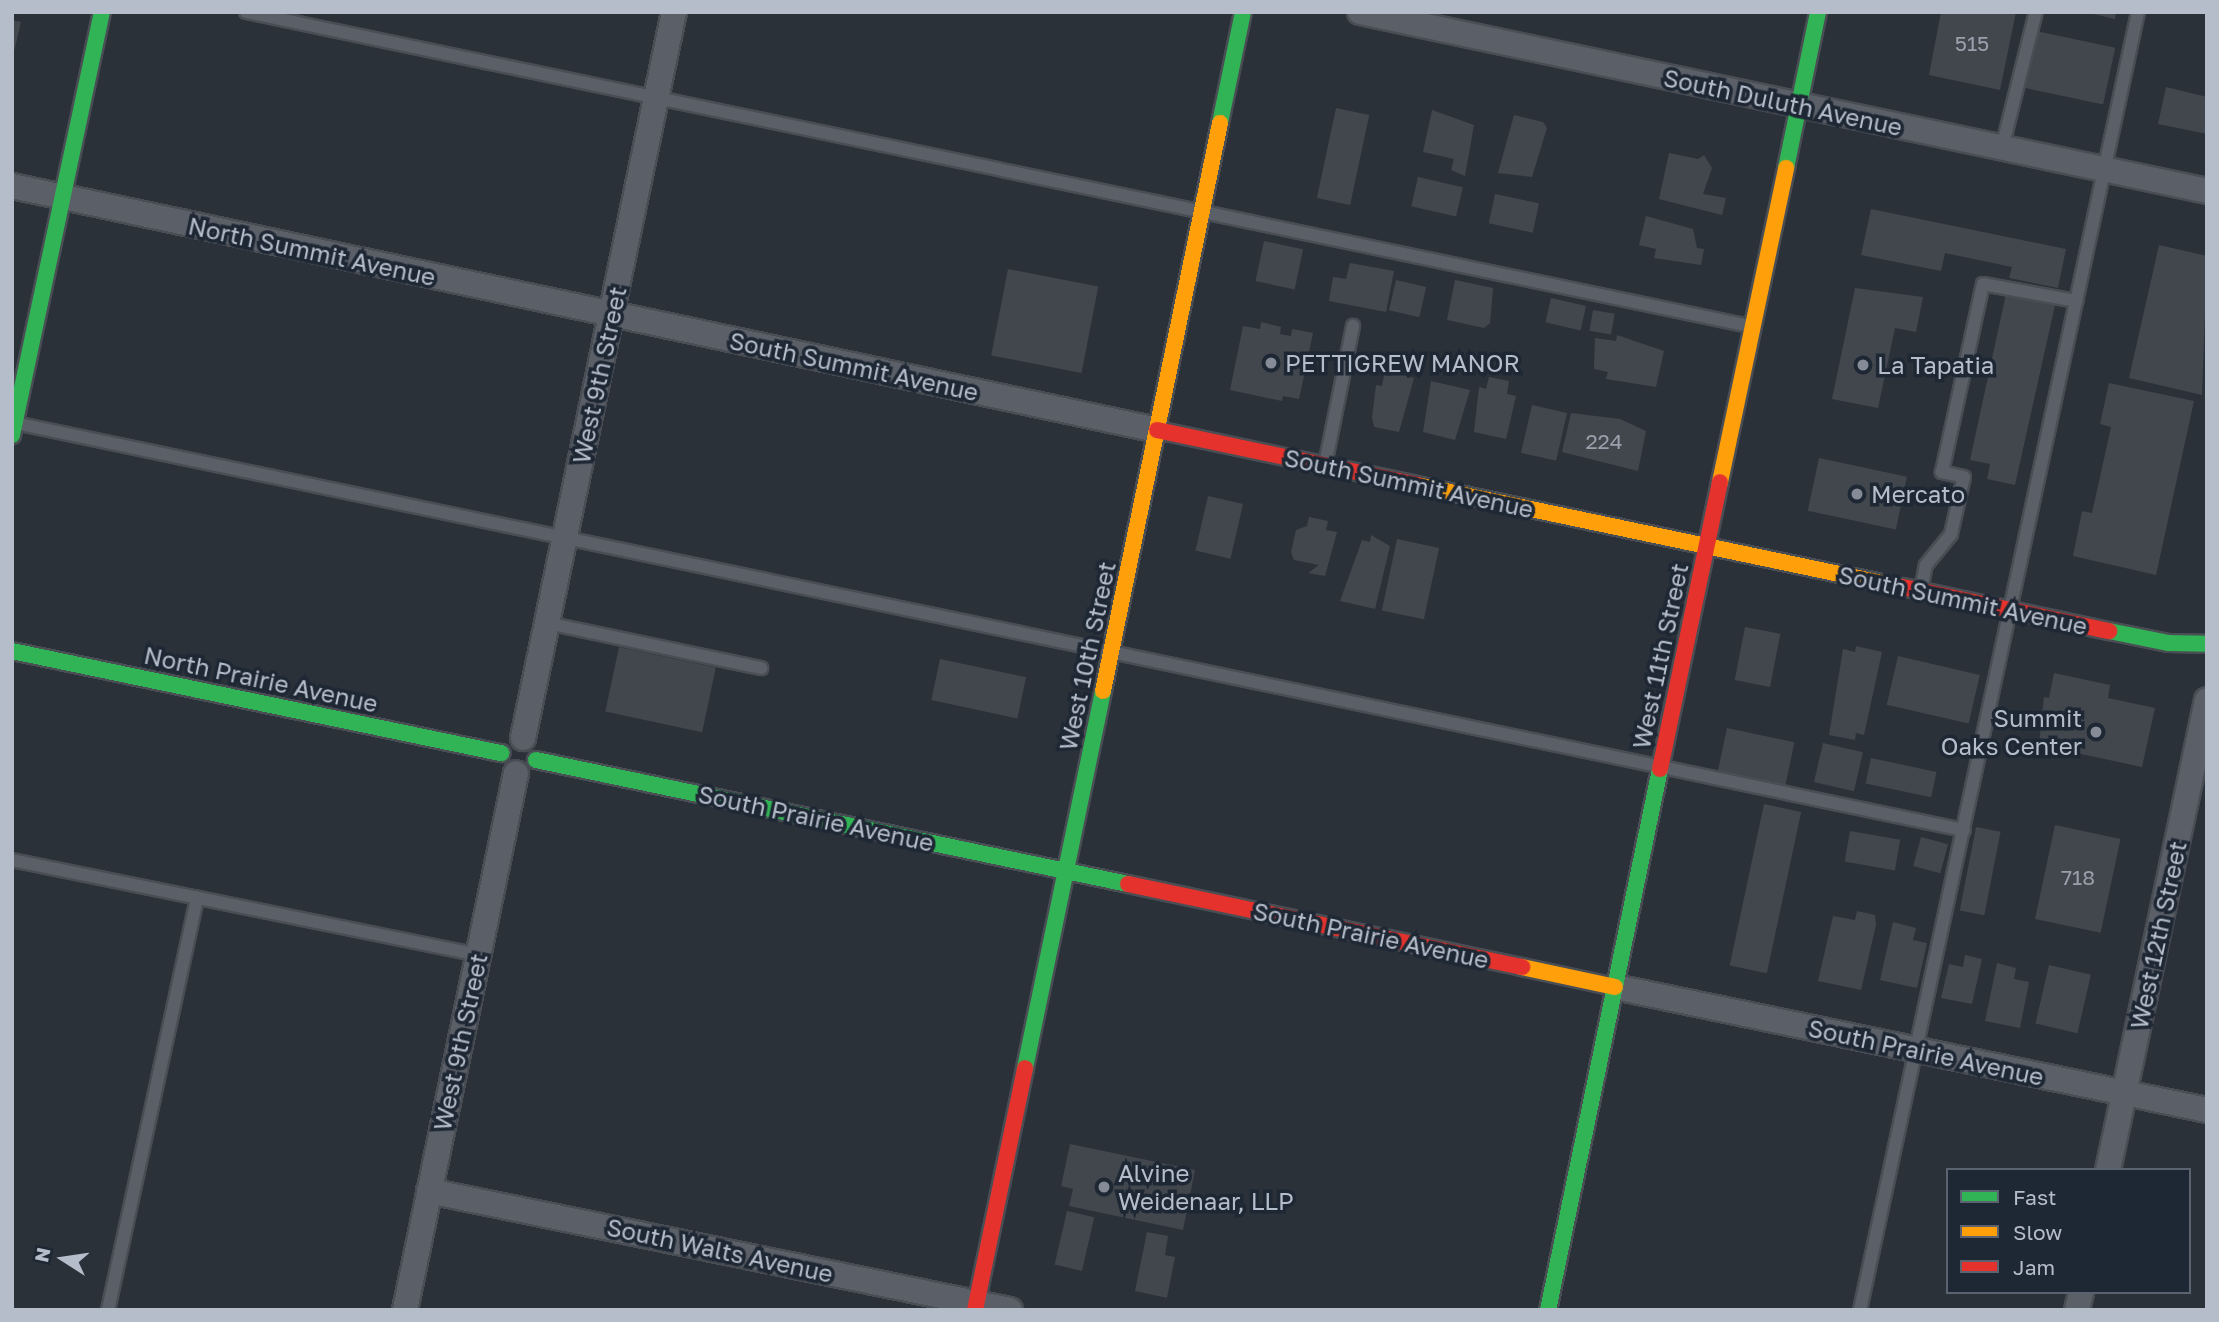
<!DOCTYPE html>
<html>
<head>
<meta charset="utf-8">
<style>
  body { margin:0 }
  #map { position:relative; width:2219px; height:1322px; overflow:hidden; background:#2b3139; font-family:"Golos Text",sans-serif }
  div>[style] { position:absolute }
  .building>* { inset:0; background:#42474e; transform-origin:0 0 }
  .roads { filter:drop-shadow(2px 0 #494d54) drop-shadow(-2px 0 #494d54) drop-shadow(0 2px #494d54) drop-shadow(0 -2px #494d54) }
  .lane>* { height:12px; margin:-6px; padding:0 6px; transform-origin:6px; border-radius:6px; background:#5b5f67 }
  .street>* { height:24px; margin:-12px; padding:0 12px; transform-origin:12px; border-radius:12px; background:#5b5f67 }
  .fast>* { height:16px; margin:-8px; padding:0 8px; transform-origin:8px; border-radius:8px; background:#30b455 }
  .slow>* { height:16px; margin:-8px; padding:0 8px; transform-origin:8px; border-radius:8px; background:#ff9f0a }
  .jam>* { height:16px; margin:-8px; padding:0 8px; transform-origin:8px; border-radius:8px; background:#e5322d }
  .dots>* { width:19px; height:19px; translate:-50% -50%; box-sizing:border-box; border:4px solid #1e2734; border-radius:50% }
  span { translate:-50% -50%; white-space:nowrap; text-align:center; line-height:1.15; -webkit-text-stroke:7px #1e2734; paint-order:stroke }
  .number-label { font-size:21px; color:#99a0ab }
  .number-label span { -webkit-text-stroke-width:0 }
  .street-label { font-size:24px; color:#b6bdca }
  .poi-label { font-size:24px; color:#b6bdca }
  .left { translate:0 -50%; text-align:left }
  .right { translate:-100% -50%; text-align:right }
  .frame { position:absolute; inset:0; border:14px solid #b6bdca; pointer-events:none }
  .legend { position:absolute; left:1946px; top:1168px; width:245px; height:126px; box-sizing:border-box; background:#1e2734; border:2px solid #5b6370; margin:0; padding:9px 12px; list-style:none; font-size:21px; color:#b6bdca }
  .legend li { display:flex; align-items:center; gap:14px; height:35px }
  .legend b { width:35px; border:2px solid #5b6370 }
  .north { position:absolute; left:28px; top:1224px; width:70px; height:70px; -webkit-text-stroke:5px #1e2734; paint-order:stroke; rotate:282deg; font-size:19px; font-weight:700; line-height:28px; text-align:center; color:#b6bdca }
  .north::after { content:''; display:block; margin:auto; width:24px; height:32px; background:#b6bdca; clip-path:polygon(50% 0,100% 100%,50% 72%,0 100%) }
</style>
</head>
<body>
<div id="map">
  <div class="building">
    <div style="clip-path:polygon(1941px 12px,2016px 12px,2000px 90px,1929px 75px)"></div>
    <div style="clip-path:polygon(2085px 12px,2116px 12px,2115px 19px)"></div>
    <div style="clip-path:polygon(12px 20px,21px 22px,13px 56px,12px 56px)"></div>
    <div style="left:2036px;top:31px;width:81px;height:58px;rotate:12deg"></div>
    <div style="clip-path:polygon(2166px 87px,2207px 97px,2207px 134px,2158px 124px)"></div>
    <div style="left:1336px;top:108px;width:34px;height:92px;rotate:12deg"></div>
    <div style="clip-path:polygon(1432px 110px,1474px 125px,1465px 176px,1451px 170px,1454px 159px,1423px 152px)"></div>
    <div style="clip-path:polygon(1514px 115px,1543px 122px,1547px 128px,1532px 177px,1498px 173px)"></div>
    <div style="clip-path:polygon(1669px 153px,1698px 159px,1704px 155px,1712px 168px,1703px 194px,1726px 198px,1722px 215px,1659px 199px)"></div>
    <div style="left:1418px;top:177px;width:46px;height:30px;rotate:13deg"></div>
    <div style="left:1495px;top:194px;width:45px;height:30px;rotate:12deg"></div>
    <div style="clip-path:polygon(1871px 209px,2066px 249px,2058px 288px,2009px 278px,2012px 267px,1945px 253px,1941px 271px,1861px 255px)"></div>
    <div style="clip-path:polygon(1646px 216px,1693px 229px,1697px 248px,1704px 249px,1701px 265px,1654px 258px,1656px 249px,1639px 245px)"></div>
    <div style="left:1264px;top:241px;width:40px;height:41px;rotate:12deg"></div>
    <div style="clip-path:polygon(2159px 245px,2207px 256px,2202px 395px,2129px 378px)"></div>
    <div style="clip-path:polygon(1350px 263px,1394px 271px,1386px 312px,1329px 301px,1333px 277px,1346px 279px)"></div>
    <div style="left:1008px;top:269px;width:92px;height:88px;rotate:11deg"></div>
    <div style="left:1396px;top:280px;width:31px;height:31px;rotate:13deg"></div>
    <div style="clip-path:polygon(1455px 280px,1493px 288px,1490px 323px,1484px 328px,1447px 320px)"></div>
    <div style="clip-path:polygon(1855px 288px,1923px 297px,1916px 332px,1895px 328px,1878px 408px,1832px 399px)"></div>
    <div style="clip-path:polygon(2006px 294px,2055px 305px,2015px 485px,1987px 479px,1990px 464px,1970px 460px)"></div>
    <div style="left:1551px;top:298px;width:36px;height:25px;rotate:13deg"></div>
    <div style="left:1593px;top:310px;width:22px;height:21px;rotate:10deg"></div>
    <div style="clip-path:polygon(1261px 322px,1281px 327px,1280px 334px,1291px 336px,1292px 329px,1313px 333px,1299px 399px,1283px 396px,1282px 401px,1230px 390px,1243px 326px,1260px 329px)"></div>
    <div style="clip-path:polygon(1617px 335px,1664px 351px,1656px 387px,1606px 379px,1608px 372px,1594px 369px,1595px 338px,1616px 341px)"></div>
    <div style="clip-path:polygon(1385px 370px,1414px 378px,1399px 432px,1374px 427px,1372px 418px,1376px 385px,1382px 386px)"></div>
    <div style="clip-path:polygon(1489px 377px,1509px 381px,1507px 394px,1516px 396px,1506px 439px,1474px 432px,1479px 387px,1486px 389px)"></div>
    <div style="clip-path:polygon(1431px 381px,1470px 390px,1455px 440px,1423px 432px)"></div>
    <div style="clip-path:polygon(2109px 383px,2194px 401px,2156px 575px,2073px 556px,2082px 511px,2092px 513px,2111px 427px,2100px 424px)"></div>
    <div style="left:1532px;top:405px;width:36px;height:49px;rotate:13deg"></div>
    <div style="clip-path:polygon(1571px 413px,1620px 419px,1646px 431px,1638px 471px,1562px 452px)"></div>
    <div style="left:1819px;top:458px;width:90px;height:54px;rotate:12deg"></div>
    <div style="left:1208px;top:496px;width:36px;height:56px;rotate:13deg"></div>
    <div style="clip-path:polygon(1309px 517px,1328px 521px,1326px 530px,1337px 532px,1325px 576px,1308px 573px,1319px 565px,1294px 560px,1291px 552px,1296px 530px,1307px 526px)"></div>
    <div style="clip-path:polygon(1371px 535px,1390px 546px,1375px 609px,1340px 601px,1362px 540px,1370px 542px)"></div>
    <div style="left:1397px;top:539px;width:43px;height:73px;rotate:12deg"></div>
    <div style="left:1745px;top:627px;width:36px;height:54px;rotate:11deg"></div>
    <div style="clip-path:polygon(1856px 646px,1882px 652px,1864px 735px,1856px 733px,1855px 740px,1829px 735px,1843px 649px,1855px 652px)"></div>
    <div style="left:619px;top:647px;width:99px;height:66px;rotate:12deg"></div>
    <div style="left:1898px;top:656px;width:84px;height:50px;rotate:13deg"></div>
    <div style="left:940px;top:659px;width:88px;height:42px;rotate:12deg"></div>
    <div style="clip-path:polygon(2054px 673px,2110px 685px,2108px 698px,2155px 708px,2142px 767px,2039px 745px,2044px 697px,2049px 698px)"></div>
    <div style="left:1727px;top:728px;width:69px;height:46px;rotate:12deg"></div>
    <div style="left:1823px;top:743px;width:41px;height:40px;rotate:13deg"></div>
    <div style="left:1871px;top:758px;width:67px;height:26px;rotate:12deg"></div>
    <div style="left:1764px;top:804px;width:38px;height:165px;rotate:12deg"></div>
    <div style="left:2055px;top:825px;width:67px;height:96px;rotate:12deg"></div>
    <div style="left:1976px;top:827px;width:25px;height:85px;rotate:11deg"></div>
    <div style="left:1850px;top:831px;width:51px;height:31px;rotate:10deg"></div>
    <div style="left:1921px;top:837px;width:28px;height:30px;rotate:15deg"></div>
    <div style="clip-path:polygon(1857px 911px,1875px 915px,1876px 925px,1861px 990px,1818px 981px,1833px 916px,1855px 920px)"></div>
    <div style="clip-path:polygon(1893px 922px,1916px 928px,1913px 940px,1927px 943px,1917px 988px,1880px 980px)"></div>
    <div style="clip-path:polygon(1965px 955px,1982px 959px,1972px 1004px,1941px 998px,1949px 964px,1963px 967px)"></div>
    <div style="clip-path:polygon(1997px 963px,2016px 968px,2014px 979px,2029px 982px,2020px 1028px,1985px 1021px)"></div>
    <div style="left:2049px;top:965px;width:43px;height:60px;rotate:13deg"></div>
    <div style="clip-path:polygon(1070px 1144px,1195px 1170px,1183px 1230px,1069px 1206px,1073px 1189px,1061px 1186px)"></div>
    <div style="left:1067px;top:1211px;width:28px;height:55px;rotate:13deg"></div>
    <div style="clip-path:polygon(1147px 1232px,1168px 1236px,1165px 1255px,1175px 1257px,1167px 1298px,1135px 1291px)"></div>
  </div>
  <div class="roads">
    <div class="lane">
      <div style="left:246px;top:12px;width:1535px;rotate:11.8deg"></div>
      <div style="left:2002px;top:148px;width:140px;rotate:-76deg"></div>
      <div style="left:15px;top:423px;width:1991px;rotate:11.8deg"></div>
      <div style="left:1325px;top:465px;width:142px;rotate:-78.6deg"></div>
      <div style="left:1921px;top:590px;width:25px;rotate:-79deg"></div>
      <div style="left:1926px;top:565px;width:40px;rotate:-51deg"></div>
      <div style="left:1951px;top:534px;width:58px;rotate:-77.2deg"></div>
      <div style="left:1964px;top:477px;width:23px;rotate:-167deg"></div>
      <div style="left:1942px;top:472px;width:192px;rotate:-77.7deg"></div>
      <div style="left:1983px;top:284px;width:95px;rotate:10.4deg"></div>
      <div style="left:547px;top:623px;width:219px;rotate:11.9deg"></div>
      <div style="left:12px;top:860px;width:476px;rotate:11.5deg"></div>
      <div style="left:108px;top:1310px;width:422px;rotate:-77.8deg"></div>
      <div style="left:1860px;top:1310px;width:1327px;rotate:-77.91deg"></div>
    </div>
    <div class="street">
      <div style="left:1360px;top:12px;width:866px;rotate:11.93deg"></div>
      <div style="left:12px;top:186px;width:1171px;rotate:12.03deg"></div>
      <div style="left:523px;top:738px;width:742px;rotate:-78.25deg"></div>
      <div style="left:1615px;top:987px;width:605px;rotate:11.74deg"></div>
      <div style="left:2108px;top:1170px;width:480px;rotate:-78.1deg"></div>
      <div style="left:429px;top:1191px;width:593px;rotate:11.58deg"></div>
      <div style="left:405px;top:1310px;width:548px;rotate:-78.32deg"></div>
      <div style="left:2077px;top:1310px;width:18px;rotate:-77deg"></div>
    </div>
    <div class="fast">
      <div style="left:1220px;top:123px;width:113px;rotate:-78.3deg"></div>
      <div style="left:1786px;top:168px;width:159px;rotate:-78.4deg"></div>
      <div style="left:12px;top:435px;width:432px;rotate:-78deg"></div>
      <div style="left:2109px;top:631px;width:60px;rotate:11.5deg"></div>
      <div style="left:2168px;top:643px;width:39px;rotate:1deg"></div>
      <div style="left:12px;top:651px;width:500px;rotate:11.8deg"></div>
      <div style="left:536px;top:760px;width:605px;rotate:11.83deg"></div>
      <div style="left:1025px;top:1068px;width:385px;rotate:-78.3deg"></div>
      <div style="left:1548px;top:1310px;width:552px;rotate:-78.3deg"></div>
    </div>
    <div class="slow">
      <div style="left:1720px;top:482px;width:321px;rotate:-78.1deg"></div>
      <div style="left:1417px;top:485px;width:497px;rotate:11.9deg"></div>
      <div style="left:1103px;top:691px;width:580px;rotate:-78.36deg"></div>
      <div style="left:1522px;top:967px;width:95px;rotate:12.1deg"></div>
    </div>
    <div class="jam">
      <div style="left:1157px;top:430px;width:266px;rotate:11.9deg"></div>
      <div style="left:1903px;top:587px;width:211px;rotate:12.1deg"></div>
      <div style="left:1660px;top:769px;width:293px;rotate:-78.2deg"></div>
      <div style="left:1128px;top:884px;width:403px;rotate:11.9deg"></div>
      <div style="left:975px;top:1310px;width:247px;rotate:-78.3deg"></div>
    </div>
  </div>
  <div class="dots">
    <div style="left:1271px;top:363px;background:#858c97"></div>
    <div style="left:1863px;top:365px;background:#858c97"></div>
    <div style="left:1857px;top:494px;background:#858c97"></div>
    <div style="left:2096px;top:732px;background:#858c97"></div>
    <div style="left:1104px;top:1187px;background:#858c97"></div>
  </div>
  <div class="number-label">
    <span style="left:1972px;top:43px">515</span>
    <span style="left:1604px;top:441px">224</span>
    <span style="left:2078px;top:877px">718</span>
  </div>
  <div class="street-label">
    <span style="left:1783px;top:102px;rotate:12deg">South Duluth Avenue</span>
    <span style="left:312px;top:251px;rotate:12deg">North Summit Avenue</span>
    <span style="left:854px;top:366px;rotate:12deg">South Summit Avenue</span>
    <span style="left:599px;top:375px;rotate:-78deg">West 9th Street</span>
    <span style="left:1409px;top:483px;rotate:12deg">South Summit Avenue</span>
    <span style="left:1963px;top:600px;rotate:12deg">South Summit Avenue</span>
    <span style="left:1087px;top:656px;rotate:-78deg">West 10th Street</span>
    <span style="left:1660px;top:656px;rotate:-78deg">West 11th Street</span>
    <span style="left:261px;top:679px;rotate:12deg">North Prairie Avenue</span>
    <span style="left:816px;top:818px;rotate:12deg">South Prairie Avenue</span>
    <span style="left:1371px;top:935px;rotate:12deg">South Prairie Avenue</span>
    <span style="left:2158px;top:935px;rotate:-78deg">West 12th Street</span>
    <span style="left:460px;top:1042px;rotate:-78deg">West 9th Street</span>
    <span style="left:1926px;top:1052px;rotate:12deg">South Prairie Avenue</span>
    <span style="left:720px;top:1250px;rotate:12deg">South Walts Avenue</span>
  </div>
  <div class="poi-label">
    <span class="left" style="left:1285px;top:363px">PETTIGREW MANOR</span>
    <span class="left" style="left:1877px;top:365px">La Tapatia</span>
    <span class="left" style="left:1871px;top:494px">Mercato</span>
    <span class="right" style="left:2082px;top:732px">Summit<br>Oaks Center</span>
    <span class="left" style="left:1118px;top:1187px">Alvine<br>Weidenaar, LLP</span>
  </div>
  <div class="frame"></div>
  <ul class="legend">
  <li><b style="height:9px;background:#30b455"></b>Fast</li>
  <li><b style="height:9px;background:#ff9f0a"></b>Slow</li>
  <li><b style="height:9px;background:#e5322d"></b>Jam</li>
  </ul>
  <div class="north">N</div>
</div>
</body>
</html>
